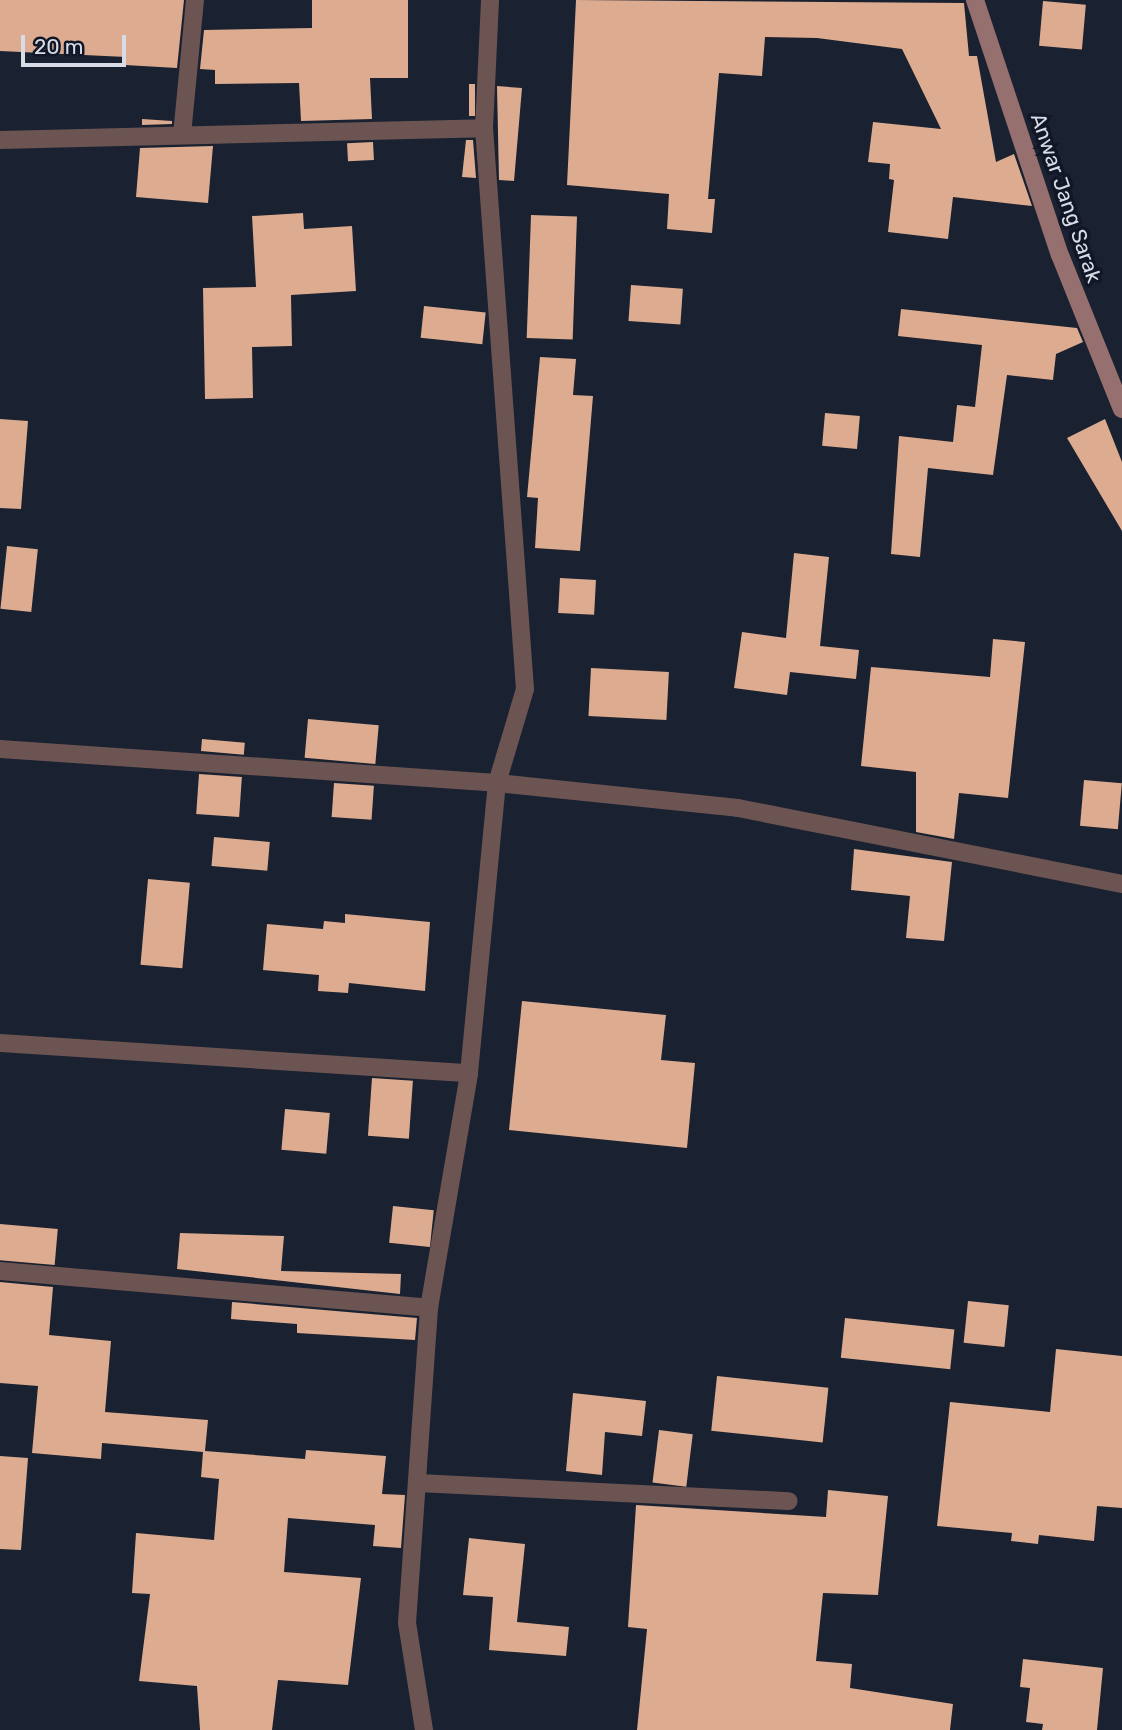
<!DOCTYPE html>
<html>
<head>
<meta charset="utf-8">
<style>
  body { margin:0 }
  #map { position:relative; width:1122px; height:1730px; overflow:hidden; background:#1a2130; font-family:Rubik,sans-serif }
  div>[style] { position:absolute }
  .building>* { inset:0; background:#ddac90; transform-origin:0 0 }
  .minor>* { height:18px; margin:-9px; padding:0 9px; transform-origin:9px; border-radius:9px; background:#6b5452 }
  .secondary>* { height:18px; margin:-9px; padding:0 9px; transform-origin:9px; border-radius:9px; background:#95706e }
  span { translate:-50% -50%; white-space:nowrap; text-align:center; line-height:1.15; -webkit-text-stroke:7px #111726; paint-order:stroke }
  .street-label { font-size:21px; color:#d7dce6 }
  .scale { position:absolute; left:21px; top:35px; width:105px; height:32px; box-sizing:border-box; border:4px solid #d7dce6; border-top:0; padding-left:9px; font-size:21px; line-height:24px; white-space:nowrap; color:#d7dce6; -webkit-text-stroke:5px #111726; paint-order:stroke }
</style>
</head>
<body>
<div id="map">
  <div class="building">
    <div style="clip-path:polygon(0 0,184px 0,177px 68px,125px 65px,126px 57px,0 51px)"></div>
    <div style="clip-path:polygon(312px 0,408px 0,408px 78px,370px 78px,372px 119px,301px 121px,299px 83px,215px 84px,215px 70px,200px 69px,204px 30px,312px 28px)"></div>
    <div style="clip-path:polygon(576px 0,964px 3px,969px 56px,977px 56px,996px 162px,1014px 154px,1032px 206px,953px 197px,948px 239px,888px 232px,894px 180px,889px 179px,890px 164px,868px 162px,873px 122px,941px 129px,902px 49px,817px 38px,765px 37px,762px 76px,719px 73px,708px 199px,715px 199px,712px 233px,667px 229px,669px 194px,567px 185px)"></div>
    <div style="left:1043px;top:1px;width:43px;height:45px;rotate:5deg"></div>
    <div style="left:469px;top:84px;width:6px;height:32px"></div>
    <div style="clip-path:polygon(497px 86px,522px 88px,514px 181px,499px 180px)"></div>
    <div style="clip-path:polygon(142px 119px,172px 121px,172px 124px,142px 125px)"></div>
    <div style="clip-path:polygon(466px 140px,473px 140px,476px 178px,462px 177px)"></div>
    <div style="left:373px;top:142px;width:18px;height:26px;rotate:87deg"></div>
    <div style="clip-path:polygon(213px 146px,208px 203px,136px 197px,140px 148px)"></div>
    <div style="clip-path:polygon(303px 213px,304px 229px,352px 226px,356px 291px,291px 295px,292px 346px,252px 347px,253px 398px,205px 399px,203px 288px,256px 287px,252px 216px)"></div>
    <div style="left:531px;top:215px;width:46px;height:123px;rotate:2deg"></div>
    <div style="left:631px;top:285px;width:52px;height:36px;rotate:4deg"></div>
    <div style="left:424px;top:306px;width:62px;height:32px;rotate:6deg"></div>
    <div style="clip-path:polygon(901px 309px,1077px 328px,1083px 342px,1056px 354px,1053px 380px,1007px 375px,993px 475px,928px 468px,920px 557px,891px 554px,899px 436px,953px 442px,957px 405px,975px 407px,982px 345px,898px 336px)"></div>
    <div style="clip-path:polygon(540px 357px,576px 359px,573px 395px,593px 396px,580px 551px,535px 548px,538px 498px,527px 497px)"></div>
    <div style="left:825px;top:413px;width:35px;height:33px;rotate:5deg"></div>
    <div style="clip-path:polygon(0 419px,28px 421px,21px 509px,0 508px)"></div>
    <div style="clip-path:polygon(1105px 419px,1122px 462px,1122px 531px,1067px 438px)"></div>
    <div style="left:7px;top:546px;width:31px;height:63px;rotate:6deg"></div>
    <div style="clip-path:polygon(794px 553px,829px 557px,820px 646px,859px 650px,856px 679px,790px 672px,787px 695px,734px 688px,742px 632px,786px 638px)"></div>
    <div style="left:560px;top:578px;width:36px;height:35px;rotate:3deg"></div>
    <div style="clip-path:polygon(993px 639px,1025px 642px,1008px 798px,959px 793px,954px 839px,916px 832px,916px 772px,861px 766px,871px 667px,990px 677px)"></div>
    <div style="left:591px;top:668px;width:78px;height:48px;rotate:3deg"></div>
    <div style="left:308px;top:719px;width:71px;height:39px;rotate:5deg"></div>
    <div style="left:202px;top:739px;width:43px;height:12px;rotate:5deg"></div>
    <div style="left:199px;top:774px;width:43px;height:40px;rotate:4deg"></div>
    <div style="left:1084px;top:780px;width:38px;height:46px;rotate:5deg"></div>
    <div style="left:334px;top:783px;width:40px;height:34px;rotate:4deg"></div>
    <div style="left:214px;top:837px;width:56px;height:29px;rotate:5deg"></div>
    <div style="clip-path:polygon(854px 849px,952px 862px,944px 941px,906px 938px,910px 896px,851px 890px)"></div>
    <div style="left:148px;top:879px;width:42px;height:86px;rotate:5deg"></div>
    <div style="clip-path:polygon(345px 914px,430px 922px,425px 991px,349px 983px,348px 993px,318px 991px,319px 975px,263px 970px,267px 924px,323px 929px,324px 921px,345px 923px)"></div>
    <div style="clip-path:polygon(522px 1001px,666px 1015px,661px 1060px,695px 1063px,687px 1148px,509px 1130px)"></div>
    <div style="left:372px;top:1078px;width:41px;height:58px;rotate:4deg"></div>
    <div style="left:285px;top:1109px;width:45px;height:41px;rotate:5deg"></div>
    <div style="left:393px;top:1206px;width:41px;height:37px;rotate:6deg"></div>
    <div style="left:0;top:1224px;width:58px;height:36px;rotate:5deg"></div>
    <div style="clip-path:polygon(180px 1233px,284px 1236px,281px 1271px,401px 1274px,400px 1294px,177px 1269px)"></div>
    <div style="clip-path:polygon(0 1282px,53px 1287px,49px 1335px,111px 1341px,105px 1412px,208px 1420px,205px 1451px,305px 1459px,306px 1450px,386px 1456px,382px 1494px,405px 1495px,401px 1548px,373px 1546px,375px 1525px,288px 1518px,284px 1572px,361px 1578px,348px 1685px,278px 1680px,272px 1730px,200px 1730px,197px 1686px,139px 1681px,150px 1594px,132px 1593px,136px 1533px,214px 1540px,219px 1479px,201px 1477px,203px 1452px,102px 1443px,101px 1459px,32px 1453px,38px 1386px,0 1383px)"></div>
    <div style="left:968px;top:1301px;width:41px;height:42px;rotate:6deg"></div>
    <div style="clip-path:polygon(232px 1302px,417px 1318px,415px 1340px,297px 1333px,297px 1324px,231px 1319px)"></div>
    <div style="left:845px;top:1318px;width:110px;height:40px;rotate:6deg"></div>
    <div style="clip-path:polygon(1056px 1349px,1122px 1356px,1122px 1508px,1097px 1506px,1094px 1541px,1039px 1535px,1038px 1544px,1011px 1541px,1012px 1533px,937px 1526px,950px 1402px,1050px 1412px)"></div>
    <div style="left:717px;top:1376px;width:112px;height:55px;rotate:6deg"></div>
    <div style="clip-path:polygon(573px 1393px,646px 1401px,642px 1436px,605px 1432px,602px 1475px,566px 1471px)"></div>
    <div style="left:659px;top:1430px;width:34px;height:53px;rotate:7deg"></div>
    <div style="clip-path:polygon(0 1456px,28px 1458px,21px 1550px,0 1549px)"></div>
    <div style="clip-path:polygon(828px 1490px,888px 1496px,878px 1595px,823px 1593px,816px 1661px,852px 1664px,850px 1688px,953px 1704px,950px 1730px,637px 1730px,647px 1629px,628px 1627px,636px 1505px,826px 1517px)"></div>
    <div style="clip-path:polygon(469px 1538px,525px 1544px,517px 1622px,569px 1627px,566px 1656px,489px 1650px,493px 1597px,463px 1595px)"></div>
    <div style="clip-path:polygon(1023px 1659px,1103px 1668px,1097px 1730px,1042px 1730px,1043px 1724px,1026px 1722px,1030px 1688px,1020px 1687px)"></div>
  </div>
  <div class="minor">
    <div style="left:182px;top:135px;width:136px;rotate:-84.5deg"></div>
    <div style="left:0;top:140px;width:484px;rotate:-1.4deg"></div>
    <div style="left:0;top:749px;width:498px;rotate:3.9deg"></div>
    <div style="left:497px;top:783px;width:242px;rotate:5.9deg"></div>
    <div style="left:738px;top:808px;width:391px;rotate:11.2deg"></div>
    <div style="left:0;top:1043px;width:470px;rotate:3.7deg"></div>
    <div style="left:0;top:1271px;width:431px;rotate:4.9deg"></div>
    <div style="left:418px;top:1483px;width:371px;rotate:2.8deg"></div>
    <div style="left:424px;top:1730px;width:108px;rotate:-99deg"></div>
    <div style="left:407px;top:1623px;width:316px;rotate:-86deg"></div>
    <div style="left:429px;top:1308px;width:238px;rotate:-80.3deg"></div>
    <div style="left:469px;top:1073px;width:291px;rotate:-84.5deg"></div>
    <div style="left:497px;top:783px;width:98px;rotate:-73.4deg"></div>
    <div style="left:525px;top:689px;width:562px;rotate:-94.18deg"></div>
    <div style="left:484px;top:128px;width:128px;rotate:-87.3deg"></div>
  </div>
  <div class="secondary">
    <div style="left:975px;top:0;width:269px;rotate:71.6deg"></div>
    <div style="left:1060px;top:255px;width:166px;rotate:68.1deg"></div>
  </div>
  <div class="street-label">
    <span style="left:1066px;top:198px;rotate:71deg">Anwar Jang Sarak</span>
  </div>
  <div class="scale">20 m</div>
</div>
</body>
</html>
